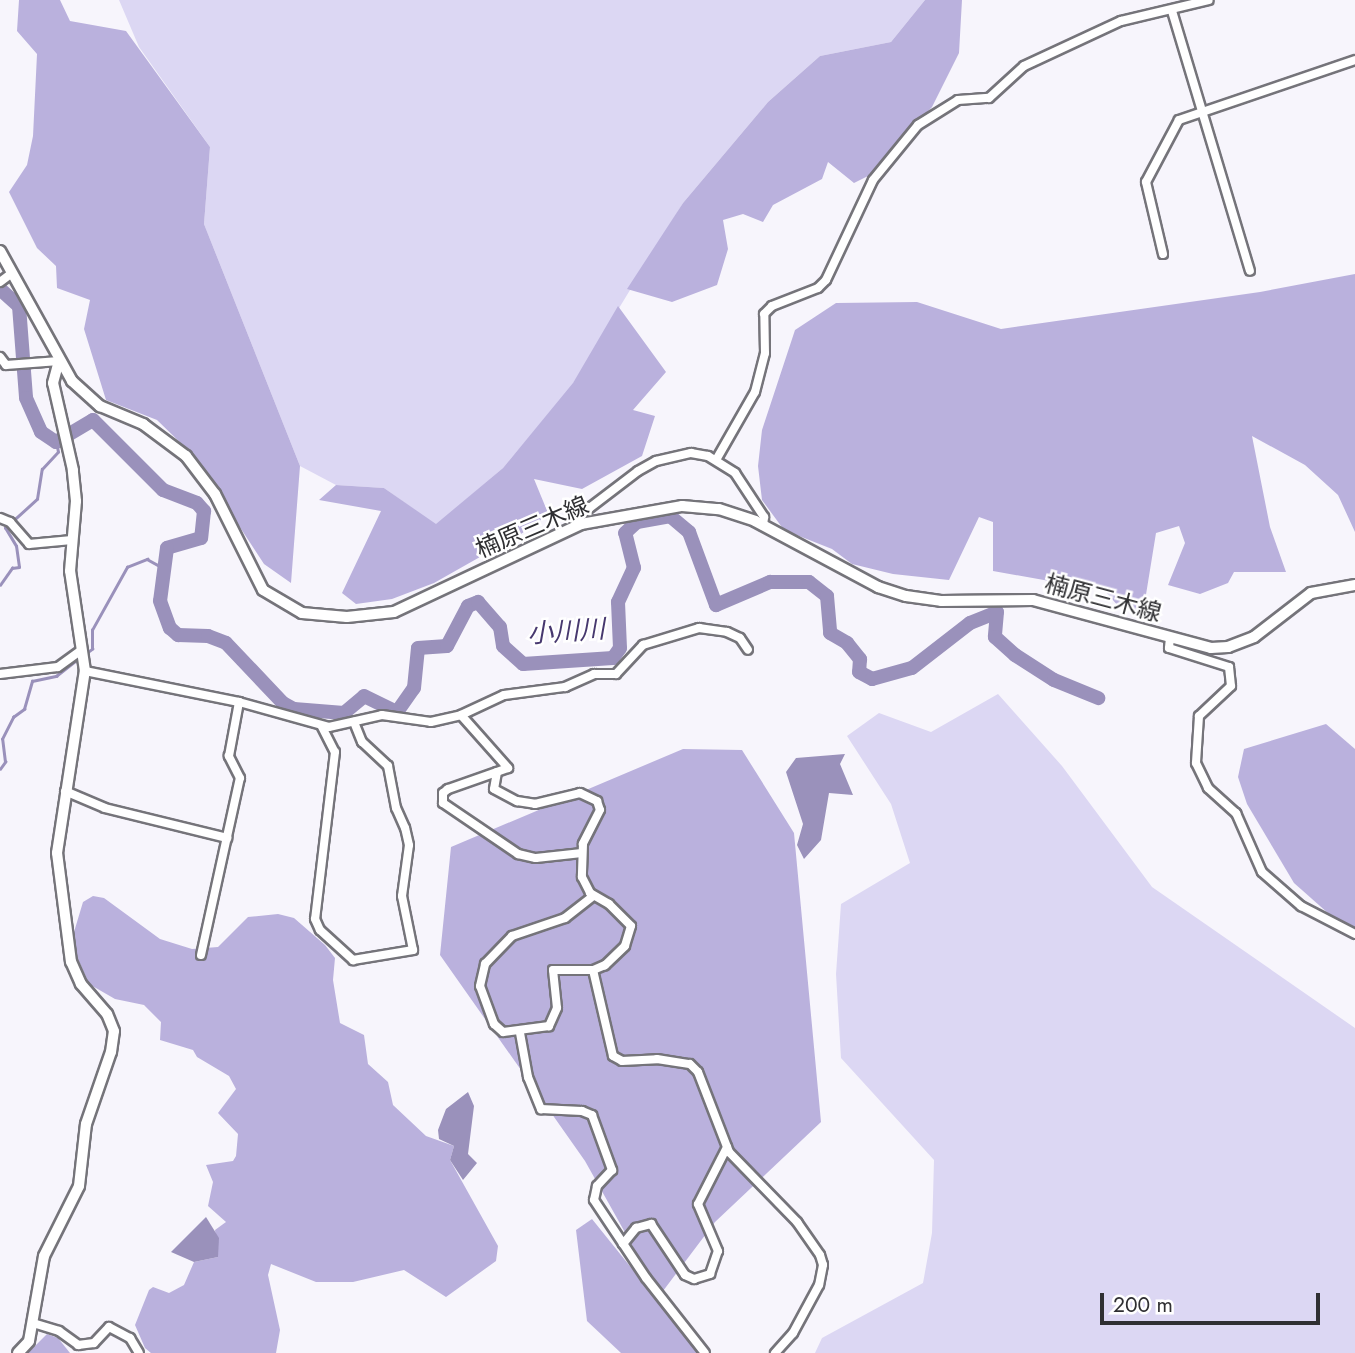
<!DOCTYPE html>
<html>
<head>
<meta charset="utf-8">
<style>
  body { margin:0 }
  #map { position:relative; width:1355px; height:1353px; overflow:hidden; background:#f7f5fc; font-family:Jost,"Noto Sans JP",sans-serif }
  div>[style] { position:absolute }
  .green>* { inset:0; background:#dcd7f3 }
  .forest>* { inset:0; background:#bab1dd }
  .water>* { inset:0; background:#9a91bb }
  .stream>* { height:2.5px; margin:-1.25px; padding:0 1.25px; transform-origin:1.25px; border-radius:1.25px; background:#9a91bb }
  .river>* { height:14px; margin:-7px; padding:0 7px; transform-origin:7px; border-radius:7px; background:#9a91bb }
  .roads { filter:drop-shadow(2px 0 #75747a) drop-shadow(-2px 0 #75747a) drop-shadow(0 2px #75747a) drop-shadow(0 -2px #75747a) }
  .minor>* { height:8px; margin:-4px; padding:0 4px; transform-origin:4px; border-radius:4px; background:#fff }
  .secondary>* { height:10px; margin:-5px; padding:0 5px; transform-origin:5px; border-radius:5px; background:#fff }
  span { translate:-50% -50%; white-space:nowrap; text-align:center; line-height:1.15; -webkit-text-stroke:5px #fff; paint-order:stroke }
  .street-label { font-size:24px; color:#2f2f32 }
  .water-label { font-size:26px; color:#47386f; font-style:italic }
  .scale { position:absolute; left:1100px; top:1293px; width:220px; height:32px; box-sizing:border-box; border:4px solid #2f2f32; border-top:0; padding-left:9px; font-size:21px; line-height:24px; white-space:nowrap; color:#2f2f32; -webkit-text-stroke:5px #fff; paint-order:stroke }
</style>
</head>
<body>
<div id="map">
  <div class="green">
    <div style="clip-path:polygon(119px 0,925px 0,891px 42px,820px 56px,768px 102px,683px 203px,571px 387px,503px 468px,436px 525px,384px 488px,336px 485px,300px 466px,204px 224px,210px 147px,139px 47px)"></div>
    <div style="clip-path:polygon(998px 694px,1062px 766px,1152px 887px,1355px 1028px,1355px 1353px,815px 1353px,822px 1338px,923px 1283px,932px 1233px,934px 1160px,841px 1058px,836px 974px,841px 904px,910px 863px,891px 804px,847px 736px,879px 713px,931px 732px)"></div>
  </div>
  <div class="forest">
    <div style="clip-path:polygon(19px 0,60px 0,70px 21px,126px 31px,210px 147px,204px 224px,300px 466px,291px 583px,264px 564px,192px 454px,157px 420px,106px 400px,84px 329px,90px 300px,57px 288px,56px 266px,37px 248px,9px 192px,27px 165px,33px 136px,37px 54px,17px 31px)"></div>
    <div style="clip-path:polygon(925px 0,962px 0,959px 53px,932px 107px,870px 175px,854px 183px,828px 162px,822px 179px,773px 205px,763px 222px,743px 214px,723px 220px,728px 249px,717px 285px,672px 302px,627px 289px,683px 203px,768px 102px,820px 56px,891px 42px)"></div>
    <div style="clip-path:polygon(1355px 274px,1355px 532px,1338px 495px,1305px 465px,1252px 436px,1270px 527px,1286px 572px,1234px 572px,1228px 583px,1200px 594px,1168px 585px,1185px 543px,1179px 526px,1156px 533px,1143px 613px,1119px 607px,1105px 591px,993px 571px,993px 522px,979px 517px,949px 580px,893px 574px,852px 564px,832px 549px,784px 530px,762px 500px,758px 466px,762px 430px,795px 330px,836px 303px,917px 302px,1001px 329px,1260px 292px)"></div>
    <div style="clip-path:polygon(618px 306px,666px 372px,633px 410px,655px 416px,642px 456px,582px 489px,534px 479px,548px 513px,533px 527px,434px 583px,392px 599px,356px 604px,342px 593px,381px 511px,319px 500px,336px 485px,384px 488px,436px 524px,503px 468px,573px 383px)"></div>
    <div style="clip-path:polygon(1326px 724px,1355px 749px,1355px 937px,1294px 883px,1247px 804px,1238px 777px,1244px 749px)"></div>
    <div style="clip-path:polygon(683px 749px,742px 750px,794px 833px,821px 1122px,715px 1222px,660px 1295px,585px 1161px,440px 955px,451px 847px)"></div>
    <div style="clip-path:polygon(93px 896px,104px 898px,160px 939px,192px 949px,218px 947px,248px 917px,278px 914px,294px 918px,325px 945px,335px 958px,333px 980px,340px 1023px,364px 1035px,368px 1064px,388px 1082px,393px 1105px,426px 1136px,454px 1146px,450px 1160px,498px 1246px,496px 1261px,446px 1297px,404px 1270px,353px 1282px,316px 1282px,271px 1264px,268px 1275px,280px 1330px,276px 1353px,151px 1353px,145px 1348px,135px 1325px,149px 1290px,153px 1287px,169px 1293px,184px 1285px,194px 1262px,218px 1257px,215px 1230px,226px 1222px,208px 1206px,213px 1182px,206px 1165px,233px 1161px,236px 1156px,238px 1134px,218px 1113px,236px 1089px,229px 1076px,197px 1057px,193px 1050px,160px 1040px,161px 1022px,144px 1005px,115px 999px,89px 984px,77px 957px,74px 932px,83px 902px)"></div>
    <div style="clip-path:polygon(592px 1219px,670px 1316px,701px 1353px,621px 1353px,587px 1321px,576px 1230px)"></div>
    <div style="clip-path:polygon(47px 1334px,58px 1338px,70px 1353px,28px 1353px)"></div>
  </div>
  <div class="water">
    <div style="clip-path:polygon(845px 754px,840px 764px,853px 795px,829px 793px,821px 840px,804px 859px,797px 845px,803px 824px,786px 772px,796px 758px)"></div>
    <div style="clip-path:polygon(468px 1092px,474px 1106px,468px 1154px,477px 1163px,463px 1180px,450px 1160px,454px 1146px,439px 1139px,438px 1130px,446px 1109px)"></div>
    <div style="clip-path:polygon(206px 1217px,219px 1238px,218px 1257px,194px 1262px,171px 1252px)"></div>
  </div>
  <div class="stream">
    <div style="left:0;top:585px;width:21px;rotate:-55deg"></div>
    <div style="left:12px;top:568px;width:7px;rotate:-8deg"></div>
    <div style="left:19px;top:567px;width:21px;rotate:-98deg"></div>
    <div style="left:16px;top:546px;width:21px;rotate:-121deg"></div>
    <div style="left:5px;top:528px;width:43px;rotate:-42.2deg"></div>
    <div style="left:37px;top:499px;width:30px;rotate:-81deg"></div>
    <div style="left:42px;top:469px;width:23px;rotate:-47deg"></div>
    <div style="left:58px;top:452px;width:10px;rotate:-101deg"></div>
    <div style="left:85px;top:654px;width:9px;rotate:-36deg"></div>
    <div style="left:92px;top:649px;width:19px;rotate:-90deg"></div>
    <div style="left:92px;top:630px;width:72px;rotate:-60.9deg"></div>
    <div style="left:127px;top:567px;width:22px;rotate:-22deg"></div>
    <div style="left:147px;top:559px;width:21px;rotate:29deg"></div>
    <div style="left:0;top:769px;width:9px;rotate:-54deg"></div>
    <div style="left:5px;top:762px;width:23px;rotate:-97deg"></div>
    <div style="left:2px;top:739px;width:25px;rotate:-63deg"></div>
    <div style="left:13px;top:717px;width:14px;rotate:-36deg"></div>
    <div style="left:24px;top:709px;width:29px;rotate:-74deg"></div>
    <div style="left:32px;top:681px;width:25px;rotate:-12deg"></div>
    <div style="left:56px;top:676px;width:29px;rotate:-38deg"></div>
  </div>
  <div class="river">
    <div style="left:0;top:289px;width:25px;rotate:42deg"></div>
    <div style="left:19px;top:306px;width:92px;rotate:85.6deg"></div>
    <div style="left:26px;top:398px;width:37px;rotate:66deg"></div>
    <div style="left:41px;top:432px;width:18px;rotate:34deg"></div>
    <div style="left:56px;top:442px;width:43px;rotate:-30.7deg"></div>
    <div style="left:93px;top:420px;width:99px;rotate:45deg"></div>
    <div style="left:163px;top:490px;width:36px;rotate:21deg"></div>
    <div style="left:197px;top:503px;width:11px;rotate:49deg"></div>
    <div style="left:204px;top:511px;width:27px;rotate:96deg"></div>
    <div style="left:201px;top:538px;width:35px;rotate:164deg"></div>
    <div style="left:167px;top:548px;width:53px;rotate:97.5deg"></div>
    <div style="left:160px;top:601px;width:29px;rotate:70deg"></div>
    <div style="left:170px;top:628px;width:11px;rotate:41deg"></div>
    <div style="left:178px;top:635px;width:30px;rotate:2deg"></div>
    <div style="left:208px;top:636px;width:19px;rotate:21deg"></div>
    <div style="left:226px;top:643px;width:83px;rotate:46.5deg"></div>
    <div style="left:283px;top:703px;width:13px;rotate:29deg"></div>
    <div style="left:294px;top:709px;width:50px;rotate:4.6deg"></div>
    <div style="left:344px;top:713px;width:26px;rotate:-40deg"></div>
    <div style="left:364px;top:696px;width:37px;rotate:26deg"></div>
    <div style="left:397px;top:712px;width:29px;rotate:-55deg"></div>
    <div style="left:414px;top:688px;width:40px;rotate:-84.3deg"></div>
    <div style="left:418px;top:648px;width:29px;rotate:-4deg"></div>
    <div style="left:447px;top:646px;width:45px;rotate:-62.3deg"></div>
    <div style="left:468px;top:606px;width:11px;rotate:-22deg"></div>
    <div style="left:478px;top:602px;width:33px;rotate:49deg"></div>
    <div style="left:500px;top:627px;width:19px;rotate:81deg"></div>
    <div style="left:503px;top:646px;width:27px;rotate:42deg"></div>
    <div style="left:523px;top:664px;width:90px;rotate:-3.8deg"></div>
    <div style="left:613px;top:658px;width:12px;rotate:-55deg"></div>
    <div style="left:620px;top:648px;width:46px;rotate:-92.5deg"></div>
    <div style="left:618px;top:602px;width:38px;rotate:-65deg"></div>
    <div style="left:634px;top:568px;width:36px;rotate:-104deg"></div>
    <div style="left:625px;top:533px;width:16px;rotate:-43deg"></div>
    <div style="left:637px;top:522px;width:34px;rotate:-10deg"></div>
    <div style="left:670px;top:516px;width:25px;rotate:40deg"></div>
    <div style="left:689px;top:532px;width:78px;rotate:69.7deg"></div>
    <div style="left:716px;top:605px;width:59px;rotate:-23.1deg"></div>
    <div style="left:770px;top:582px;width:39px"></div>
    <div style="left:809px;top:582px;width:23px;rotate:38deg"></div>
    <div style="left:827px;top:596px;width:37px;rotate:85deg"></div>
    <div style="left:830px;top:633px;width:20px;rotate:30deg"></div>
    <div style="left:847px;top:643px;width:21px;rotate:51deg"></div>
    <div style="left:860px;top:659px;width:13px;rotate:94deg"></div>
    <div style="left:859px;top:672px;width:15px;rotate:28deg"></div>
    <div style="left:872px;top:679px;width:41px;rotate:-15.4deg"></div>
    <div style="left:912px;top:668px;width:73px;rotate:-37.8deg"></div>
    <div style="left:970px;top:623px;width:29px;rotate:-22deg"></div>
    <div style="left:997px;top:612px;width:25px;rotate:95deg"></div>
    <div style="left:995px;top:637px;width:27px;rotate:42deg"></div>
    <div style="left:1015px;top:655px;width:46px;rotate:32.7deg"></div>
    <div style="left:1054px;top:680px;width:48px;rotate:22.2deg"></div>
  </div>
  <div class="roads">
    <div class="minor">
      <div style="left:1172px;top:11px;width:271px;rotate:73.3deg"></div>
      <div style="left:1163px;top:254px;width:74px;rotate:-103.3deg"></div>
      <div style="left:1146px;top:182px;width:70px;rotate:-62deg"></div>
      <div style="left:1179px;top:120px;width:186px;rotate:-18.8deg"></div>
      <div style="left:0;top:282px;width:15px;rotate:-37deg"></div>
      <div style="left:0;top:357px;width:10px;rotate:53deg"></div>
      <div style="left:6px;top:365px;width:53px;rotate:-4.3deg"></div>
      <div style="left:716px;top:460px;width:78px;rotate:-60.2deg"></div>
      <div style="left:755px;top:392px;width:40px;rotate:-75.6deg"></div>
      <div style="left:765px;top:353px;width:39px;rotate:-91deg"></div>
      <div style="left:764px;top:314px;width:11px;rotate:-45deg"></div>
      <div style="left:772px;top:306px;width:49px;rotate:-21.4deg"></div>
      <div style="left:818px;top:288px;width:11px;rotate:-45deg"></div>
      <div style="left:826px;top:280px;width:110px;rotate:-64.8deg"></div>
      <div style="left:873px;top:180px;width:71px;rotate:-50.7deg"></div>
      <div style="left:918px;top:125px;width:47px;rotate:-32deg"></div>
      <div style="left:958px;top:100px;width:31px;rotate:-4deg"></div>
      <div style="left:989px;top:98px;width:47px;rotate:-42.4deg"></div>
      <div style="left:1024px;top:66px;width:107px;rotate:-24.9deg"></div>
      <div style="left:1121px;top:21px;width:90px;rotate:-13.4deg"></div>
      <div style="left:0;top:518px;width:11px;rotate:22deg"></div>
      <div style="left:10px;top:522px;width:29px;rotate:49deg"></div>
      <div style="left:29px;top:544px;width:43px;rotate:-5.3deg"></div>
      <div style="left:581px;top:524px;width:8px;rotate:-104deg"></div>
      <div style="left:579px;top:516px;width:74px;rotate:-37.3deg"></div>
      <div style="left:638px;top:471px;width:21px;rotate:-29deg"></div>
      <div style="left:656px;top:461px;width:36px;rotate:-13deg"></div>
      <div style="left:691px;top:453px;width:17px;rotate:10deg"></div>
      <div style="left:708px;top:456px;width:32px;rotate:32deg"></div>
      <div style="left:735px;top:473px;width:53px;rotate:56.6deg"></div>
      <div style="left:764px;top:517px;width:9px;rotate:96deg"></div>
      <div style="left:1170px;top:638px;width:10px;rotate:96deg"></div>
      <div style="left:1169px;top:648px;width:63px;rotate:17.6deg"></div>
      <div style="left:1229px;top:667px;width:19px;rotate:84deg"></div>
      <div style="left:1231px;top:686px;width:44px;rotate:136.8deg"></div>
      <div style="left:1199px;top:716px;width:47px;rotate:93.7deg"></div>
      <div style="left:1196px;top:763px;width:28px;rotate:64deg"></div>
      <div style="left:1208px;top:788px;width:38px;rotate:42deg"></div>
      <div style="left:1236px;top:813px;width:64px;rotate:66.2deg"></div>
      <div style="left:1262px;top:872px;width:52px;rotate:41.1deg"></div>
      <div style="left:1301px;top:906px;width:61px;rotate:27.4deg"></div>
      <div style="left:85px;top:671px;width:157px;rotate:11.4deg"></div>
      <div style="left:239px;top:702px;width:93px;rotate:15.5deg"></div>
      <div style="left:329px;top:727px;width:54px;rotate:-12.8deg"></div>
      <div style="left:382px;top:715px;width:49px;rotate:8.1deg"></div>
      <div style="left:431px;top:722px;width:31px;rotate:-13deg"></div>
      <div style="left:461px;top:715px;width:47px;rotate:-24.9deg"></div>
      <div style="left:504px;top:695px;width:62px;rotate:-7.5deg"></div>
      <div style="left:565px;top:687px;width:32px;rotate:-24deg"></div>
      <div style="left:594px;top:674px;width:22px"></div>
      <div style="left:616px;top:674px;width:40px;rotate:-47deg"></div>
      <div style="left:643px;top:645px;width:59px;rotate:-16.9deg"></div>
      <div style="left:699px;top:628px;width:28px;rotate:8deg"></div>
      <div style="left:727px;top:632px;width:14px;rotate:25deg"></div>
      <div style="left:740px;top:638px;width:14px;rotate:56deg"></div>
      <div style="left:0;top:674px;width:58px;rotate:-6.9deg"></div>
      <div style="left:58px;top:667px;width:29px;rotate:-36deg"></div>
      <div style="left:461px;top:715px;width:71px;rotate:48.4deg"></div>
      <div style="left:508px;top:768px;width:64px;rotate:160.7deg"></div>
      <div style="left:448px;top:789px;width:6px;rotate:141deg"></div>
      <div style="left:443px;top:793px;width:10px;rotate:90deg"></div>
      <div style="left:443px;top:803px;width:91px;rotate:34.2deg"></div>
      <div style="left:518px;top:854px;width:18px;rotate:13deg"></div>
      <div style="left:536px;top:858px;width:46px;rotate:-6.2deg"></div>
      <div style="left:322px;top:727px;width:28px;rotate:63deg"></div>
      <div style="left:335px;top:752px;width:168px;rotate:96.8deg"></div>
      <div style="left:315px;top:919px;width:12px;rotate:66deg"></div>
      <div style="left:320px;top:930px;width:45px;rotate:42.3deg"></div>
      <div style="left:353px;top:960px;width:61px;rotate:-9.5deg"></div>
      <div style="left:413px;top:950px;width:55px;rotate:-101.5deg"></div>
      <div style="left:402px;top:896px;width:51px;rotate:-82.2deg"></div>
      <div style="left:409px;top:845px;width:17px;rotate:-103deg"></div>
      <div style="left:405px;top:828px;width:22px;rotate:-114deg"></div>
      <div style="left:396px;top:808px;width:43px;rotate:-100.8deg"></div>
      <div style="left:388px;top:766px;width:35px;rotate:-137deg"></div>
      <div style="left:362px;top:742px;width:22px;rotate:-112deg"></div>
      <div style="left:497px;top:772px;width:17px;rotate:100deg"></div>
      <div style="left:494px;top:789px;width:26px;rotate:28deg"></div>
      <div style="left:517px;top:801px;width:18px;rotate:9deg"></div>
      <div style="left:535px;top:804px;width:46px;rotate:-13.7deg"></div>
      <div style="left:580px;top:793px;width:19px;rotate:25deg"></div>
      <div style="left:597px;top:801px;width:9px;rotate:72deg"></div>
      <div style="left:600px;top:810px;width:38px;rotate:117deg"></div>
      <div style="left:583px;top:844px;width:33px;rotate:92deg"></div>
      <div style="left:582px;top:877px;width:18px;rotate:63deg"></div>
      <div style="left:590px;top:893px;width:22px;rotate:30deg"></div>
      <div style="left:609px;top:904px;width:31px;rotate:45deg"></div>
      <div style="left:631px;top:926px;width:21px;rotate:107deg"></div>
      <div style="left:625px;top:946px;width:28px;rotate:136deg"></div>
      <div style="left:605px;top:965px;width:13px;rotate:157deg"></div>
      <div style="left:593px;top:970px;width:40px;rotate:180deg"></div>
      <div style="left:553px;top:970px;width:38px;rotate:84deg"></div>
      <div style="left:557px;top:1008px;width:20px;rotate:114deg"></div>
      <div style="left:549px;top:1026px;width:46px;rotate:172.6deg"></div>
      <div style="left:503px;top:1032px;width:12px;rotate:-138deg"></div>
      <div style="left:494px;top:1024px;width:40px;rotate:-110.2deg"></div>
      <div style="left:480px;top:986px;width:23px;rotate:-77deg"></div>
      <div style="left:485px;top:964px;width:39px;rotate:-46deg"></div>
      <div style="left:512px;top:936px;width:56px;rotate:-18.8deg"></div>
      <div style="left:565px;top:918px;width:36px;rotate:-38deg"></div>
      <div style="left:65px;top:791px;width:43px;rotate:23deg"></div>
      <div style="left:105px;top:808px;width:126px;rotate:13.8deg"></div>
      <div style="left:201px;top:955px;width:181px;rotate:-77.6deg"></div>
      <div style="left:240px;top:778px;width:25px;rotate:-117deg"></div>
      <div style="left:229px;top:756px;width:55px;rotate:-79.5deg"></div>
      <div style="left:593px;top:970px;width:88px;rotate:76.9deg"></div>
      <div style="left:613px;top:1056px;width:10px;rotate:29deg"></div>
      <div style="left:622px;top:1061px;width:35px;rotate:-3deg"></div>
      <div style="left:657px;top:1059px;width:33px;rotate:9deg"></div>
      <div style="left:690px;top:1064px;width:11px;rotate:45deg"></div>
      <div style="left:698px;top:1072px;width:86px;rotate:68.8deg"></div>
      <div style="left:729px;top:1152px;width:98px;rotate:45.8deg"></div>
      <div style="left:797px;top:1222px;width:40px;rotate:55.1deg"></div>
      <div style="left:820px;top:1255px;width:10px;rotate:73deg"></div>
      <div style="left:823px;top:1265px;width:20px;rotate:101deg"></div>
      <div style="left:819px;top:1285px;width:55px;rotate:118.4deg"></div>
      <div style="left:793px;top:1333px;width:27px;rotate:132deg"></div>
      <div style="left:520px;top:1033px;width:45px;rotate:79.7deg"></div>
      <div style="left:528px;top:1077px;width:35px;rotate:68deg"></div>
      <div style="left:541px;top:1109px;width:41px;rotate:2.8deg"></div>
      <div style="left:582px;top:1111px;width:11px;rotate:22deg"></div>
      <div style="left:592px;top:1115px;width:59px;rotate:70deg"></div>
      <div style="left:612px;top:1170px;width:22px;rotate:133deg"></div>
      <div style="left:597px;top:1186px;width:14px;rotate:102deg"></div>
      <div style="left:594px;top:1200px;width:94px;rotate:56.3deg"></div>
      <div style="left:646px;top:1278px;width:95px;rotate:51.8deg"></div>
      <div style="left:623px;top:1244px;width:21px;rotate:-51deg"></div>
      <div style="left:636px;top:1228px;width:16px;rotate:-15deg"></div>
      <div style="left:651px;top:1224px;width:61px;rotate:56.3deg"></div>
      <div style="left:685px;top:1275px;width:10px;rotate:24deg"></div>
      <div style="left:694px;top:1279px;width:17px;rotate:-17deg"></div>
      <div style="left:710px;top:1274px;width:24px;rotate:-71deg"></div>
      <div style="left:718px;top:1251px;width:51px;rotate:-113.1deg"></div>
      <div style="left:698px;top:1204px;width:64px;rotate:-63deg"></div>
      <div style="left:33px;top:1323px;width:27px;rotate:17deg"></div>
      <div style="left:59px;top:1331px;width:24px;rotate:36deg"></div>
      <div style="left:78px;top:1345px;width:16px;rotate:-7deg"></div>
      <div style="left:94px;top:1343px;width:22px;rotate:-47deg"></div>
      <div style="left:109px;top:1327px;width:24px;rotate:28deg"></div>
      <div style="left:130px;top:1338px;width:17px;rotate:59deg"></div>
    </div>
    <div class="secondary">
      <div style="left:0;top:251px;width:149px;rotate:61deg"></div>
      <div style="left:72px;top:381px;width:38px;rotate:42deg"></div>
      <div style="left:100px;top:406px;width:47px;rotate:22.7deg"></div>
      <div style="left:143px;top:424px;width:54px;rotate:36.7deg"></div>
      <div style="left:186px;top:456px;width:48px;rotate:52.7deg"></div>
      <div style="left:215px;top:494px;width:107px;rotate:63.4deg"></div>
      <div style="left:263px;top:590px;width:45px;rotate:30.5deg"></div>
      <div style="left:302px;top:613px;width:45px;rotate:5.1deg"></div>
      <div style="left:347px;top:617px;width:47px;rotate:-6.1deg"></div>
      <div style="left:394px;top:612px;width:207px;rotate:-25.2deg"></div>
      <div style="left:581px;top:524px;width:103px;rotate:-10.1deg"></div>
      <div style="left:682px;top:506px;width:37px;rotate:5deg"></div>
      <div style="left:719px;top:509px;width:38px;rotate:18deg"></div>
      <div style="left:755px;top:521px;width:140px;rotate:28.2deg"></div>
      <div style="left:878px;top:587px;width:29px;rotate:18deg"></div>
      <div style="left:906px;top:596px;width:35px;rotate:8deg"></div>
      <div style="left:941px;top:601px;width:92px;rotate:-0.6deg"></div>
      <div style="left:1033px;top:600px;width:184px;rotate:15.1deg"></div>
      <div style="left:1211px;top:648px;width:17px;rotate:-3deg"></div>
      <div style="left:1228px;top:647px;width:28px;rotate:-21deg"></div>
      <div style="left:1254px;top:637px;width:72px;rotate:-37.7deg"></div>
      <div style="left:1311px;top:593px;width:45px;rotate:-10.3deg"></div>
      <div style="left:18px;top:1353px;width:16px;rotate:-47deg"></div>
      <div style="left:29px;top:1341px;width:86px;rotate:-80deg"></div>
      <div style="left:44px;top:1256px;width:78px;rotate:-63.4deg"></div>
      <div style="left:79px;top:1186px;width:62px;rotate:-83.6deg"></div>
      <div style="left:86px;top:1124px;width:76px;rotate:-70.9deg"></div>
      <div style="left:111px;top:1052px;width:21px;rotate:-82deg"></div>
      <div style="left:114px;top:1031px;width:18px;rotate:-112deg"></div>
      <div style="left:107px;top:1014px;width:40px;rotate:-131deg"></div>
      <div style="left:81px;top:984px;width:24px;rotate:-114deg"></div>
      <div style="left:71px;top:962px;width:110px;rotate:-97.3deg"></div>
      <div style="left:57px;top:853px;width:184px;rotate:-81.3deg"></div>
      <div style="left:85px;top:671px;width:101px;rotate:-98.5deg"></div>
      <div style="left:70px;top:571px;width:70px;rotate:-85.1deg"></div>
      <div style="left:76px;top:501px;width:31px;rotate:-96deg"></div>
      <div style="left:73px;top:470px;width:89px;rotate:-102.9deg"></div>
      <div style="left:53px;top:383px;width:23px;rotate:-75deg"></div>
    </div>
  </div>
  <div class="street-label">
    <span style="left:532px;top:527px;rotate:-23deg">楠原三木線</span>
    <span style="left:1103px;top:598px;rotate:15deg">楠原三木線</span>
  </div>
  <div class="water-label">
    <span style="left:566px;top:632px;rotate:-4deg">小川川</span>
  </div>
  <div class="scale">200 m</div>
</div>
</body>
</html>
